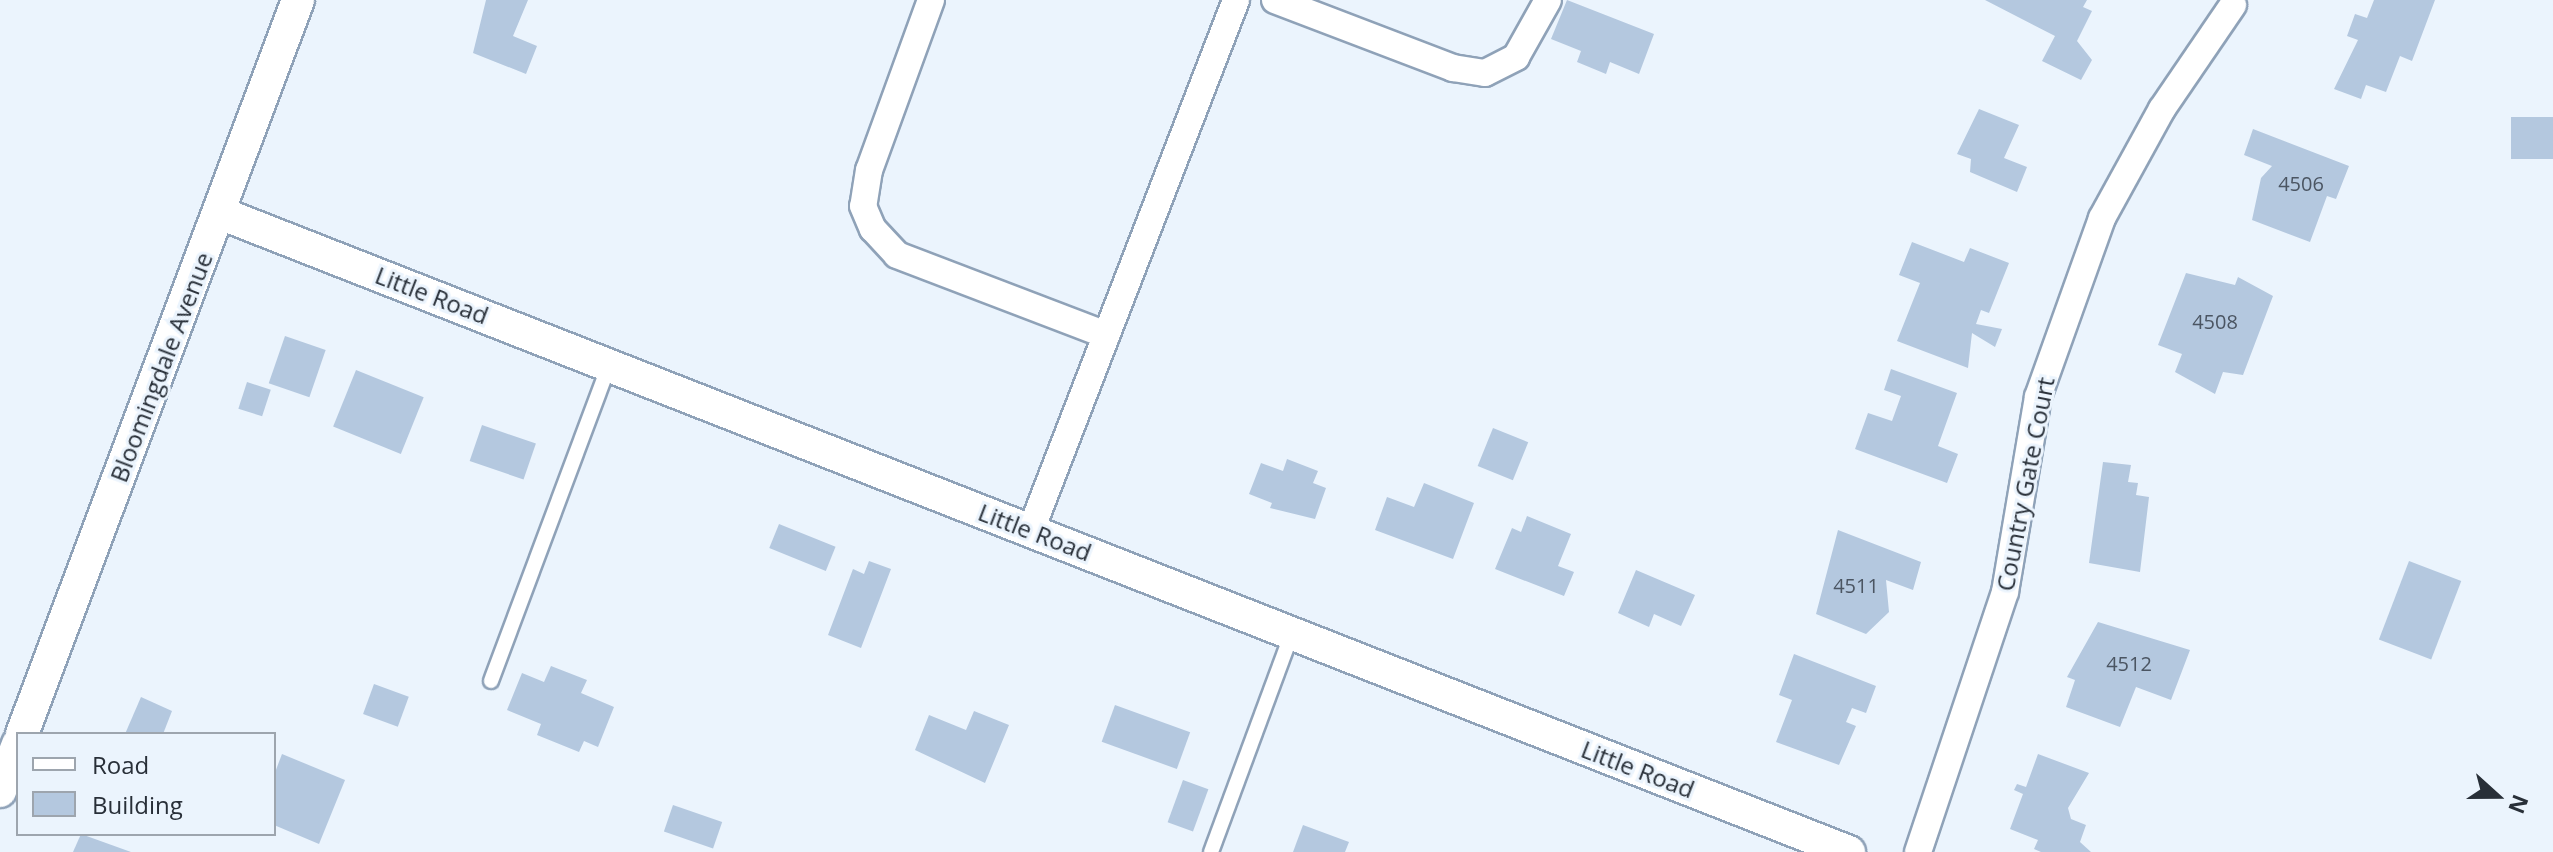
<!DOCTYPE html>
<html>
<head>
<meta charset="utf-8">
<style>
  body { margin:0 }
  #map { position:relative; width:2553px; height:852px; overflow:hidden; background:#ebf4fd; font-family:"Open Sans",sans-serif }
  div>[style] { position:absolute }
  .building>* { inset:0; background:#b4c8df; transform-origin:0 0 }
  .roads { filter:drop-shadow(2px 0 #8fa2b8) drop-shadow(-2px 0 #8fa2b8) drop-shadow(0 2px #8fa2b8) drop-shadow(0 -2px #8fa2b8) }
  .service>* { height:14px; margin:-7px; padding:0 7px; transform-origin:7px; border-radius:7px; background:#fff }
  .minor>* { height:26px; margin:-13px; padding:0 13px; transform-origin:13px; border-radius:13px; background:#fff }
  .tertiary>* { height:32px; margin:-16px; padding:0 16px; transform-origin:16px; border-radius:16px; background:#fff }
  span { translate:-50% -50%; white-space:nowrap; text-align:center; line-height:1.15; -webkit-text-stroke:6px #ebf4fd; paint-order:stroke }
  .number-label { font-size:20px; color:#4b5562 }
  .number-label span { -webkit-text-stroke-width:0 }
  .street-label { font-size:24px; color:#282f38 }
  .legend { position:absolute; left:16px; top:732px; width:260px; height:104px; box-sizing:border-box; background:#ebf4fd; border:2px solid #9da5ae; margin:0; padding:10px 14px; list-style:none; font-size:24px; color:#282f38 }
  .legend li { display:flex; align-items:center; gap:16px; height:40px }
  .legend b { width:40px; border:2px solid #9da5ae }
  .north { position:absolute; left:2457px; top:756px; width:80px; height:80px; -webkit-text-stroke:6px #ebf4fd; paint-order:stroke; rotate:111deg; font-size:22px; font-weight:700; line-height:32px; text-align:center; color:#282f38 }
  .north::after { content:''; display:block; margin:auto; width:28px; height:36px; background:#282f38; clip-path:polygon(50% 0,100% 100%,50% 72%,0 100%) }
</style>
</head>
<body>
<div id="map">
  <div class="building">
    <div style="clip-path:polygon(486px 0,528px 0,513px 36px,537px 46px,526px 74px,473px 53px)"></div>
    <div style="clip-path:polygon(1567px 0,1654px 34px,1639px 74px,1610px 62px,1606px 74px,1577px 62px,1581px 51px,1551px 39px)"></div>
    <div style="clip-path:polygon(1985px 0,2087px 0,2083px 7px,2092px 11px,2077px 41px,2092px 60px,2081px 80px,2042px 61px,2055px 36px)"></div>
    <div style="clip-path:polygon(2374px 0,2435px 0,2412px 61px,2400px 56px,2386px 92px,2366px 85px,2361px 99px,2334px 89px,2358px 40px,2347px 36px,2355px 14px,2367px 18px)"></div>
    <div style="clip-path:polygon(1979px 109px,2019px 125px,2004px 158px,2027px 167px,2017px 192px,1970px 172px,1971px 159px,1957px 154px)"></div>
    <div style="left:2511px;top:117px;width:42px;height:42px"></div>
    <div style="clip-path:polygon(2253px 129px,2349px 166px,2336px 199px,2327px 196px,2310px 242px,2252px 220px,2261px 178px,2272px 166px,2244px 155px)"></div>
    <div style="clip-path:polygon(1912px 242px,1964px 262px,1970px 248px,2009px 263px,1989px 313px,1981px 310px,1976px 324px,2002px 329px,1995px 347px,1972px 333px,1968px 368px,1897px 341px,1920px 283px,1899px 275px)"></div>
    <div style="clip-path:polygon(2186px 273px,2235px 285px,2238px 277px,2273px 296px,2243px 375px,2223px 372px,2215px 394px,2175px 372px,2182px 354px,2158px 345px)"></div>
    <div style="left:285px;top:336px;width:43px;height:50px;rotate:19deg"></div>
    <div style="clip-path:polygon(1891px 369px,1957px 393px,1938px 446px,1958px 454px,1947px 483px,1855px 449px,1868px 413px,1892px 421px,1901px 396px,1884px 390px)"></div>
    <div style="left:356px;top:370px;width:73px;height:61px;rotate:22deg"></div>
    <div style="left:247px;top:382px;width:25px;height:28px;rotate:18deg"></div>
    <div style="left:482px;top:425px;width:57px;height:38px;rotate:19deg"></div>
    <div style="left:1493px;top:428px;width:38px;height:41px;rotate:22deg"></div>
    <div style="clip-path:polygon(1287px 459px,1318px 471px,1313px 483px,1326px 488px,1315px 519px,1270px 508px,1272px 503px,1249px 494px,1261px 463px,1283px 471px)"></div>
    <div style="clip-path:polygon(2103px 462px,2131px 465px,2128px 482px,2138px 483px,2136px 495px,2149px 497px,2140px 572px,2089px 563px)"></div>
    <div style="clip-path:polygon(1424px 483px,1474px 503px,1453px 559px,1375px 530px,1387px 497px,1414px 507px)"></div>
    <div style="clip-path:polygon(1527px 516px,1571px 534px,1558px 566px,1574px 572px,1564px 596px,1495px 569px,1512px 528px,1521px 532px)"></div>
    <div style="left:779px;top:524px;width:61px;height:26px;rotate:22deg"></div>
    <div style="clip-path:polygon(1838px 530px,1921px 562px,1913px 590px,1886px 580px,1889px 612px,1866px 634px,1816px 614px)"></div>
    <div style="clip-path:polygon(869px 561px,891px 569px,861px 648px,828px 635px,853px 569px,864px 574px)"></div>
    <div style="left:2409px;top:561px;width:56px;height:84px;rotate:21deg"></div>
    <div style="clip-path:polygon(1636px 570px,1695px 595px,1681px 626px,1654px 614px,1649px 627px,1618px 613px)"></div>
    <div style="clip-path:polygon(2098px 622px,2190px 650px,2171px 700px,2136px 687px,2120px 727px,2066px 707px,2075px 680px,2067px 677px)"></div>
    <div style="clip-path:polygon(1794px 654px,1876px 686px,1866px 713px,1852px 708px,1846px 722px,1856px 726px,1839px 765px,1776px 742px,1792px 700px,1779px 695px)"></div>
    <div style="clip-path:polygon(551px 666px,587px 680px,581px 693px,614px 707px,598px 747px,584px 741px,579px 752px,537px 735px,541px 724px,507px 710px,522px 673px,544px 682px)"></div>
    <div style="left:374px;top:684px;width:37px;height:32px;rotate:20deg"></div>
    <div style="clip-path:polygon(141px 697px,172px 711px,163px 734px,125px 734px)"></div>
    <div style="left:1115px;top:705px;width:80px;height:39px;rotate:20deg"></div>
    <div style="clip-path:polygon(974px 711px,1009px 725px,985px 783px,915px 750px,929px 715px,966px 730px)"></div>
    <div style="clip-path:polygon(282px 754px,345px 780px,319px 844px,274px 825px,274px 775px)"></div>
    <div style="clip-path:polygon(2038px 754px,2089px 773px,2068px 808px,2071px 819px,2086px 825px,2080px 842px,2091px 852px,2041px 852px,2034px 849px,2038px 840px,2010px 829px,2023px 794px,2014px 790px,2017px 784px,2026px 787px)"></div>
    <div style="left:1183px;top:780px;width:27px;height:45px;rotate:20deg"></div>
    <div style="left:673px;top:805px;width:52px;height:28px;rotate:19deg"></div>
    <div style="clip-path:polygon(1303px 825px,1349px 842px,1345px 852px,1293px 852px)"></div>
    <div style="clip-path:polygon(81px 834px,131px 852px,73px 852px)"></div>
  </div>
  <div class="roads">
    <div class="service">
      <div style="left:491px;top:681px;width:337px;rotate:-69.5deg"></div>
      <div style="left:1211px;top:852px;width:233px;rotate:-69.7deg"></div>
    </div>
    <div class="minor">
      <div style="left:931px;top:0;width:181px;rotate:110deg"></div>
      <div style="left:869px;top:170px;width:36px;rotate:99deg"></div>
      <div style="left:863px;top:206px;width:25px;rotate:67deg"></div>
      <div style="left:873px;top:229px;width:35px;rotate:47deg"></div>
      <div style="left:897px;top:255px;width:224px;rotate:20.9deg"></div>
      <div style="left:1275px;top:0;width:191px;rotate:20.9deg"></div>
      <div style="left:1453px;top:68px;width:32px;rotate:9deg"></div>
      <div style="left:1485px;top:73px;width:35px;rotate:-27deg"></div>
      <div style="left:1516px;top:57px;width:65px;rotate:-60.7deg"></div>
      <div style="left:1031px;top:530px;width:568px;rotate:-68.85deg"></div>
      <div style="left:1918px;top:852px;width:274px;rotate:-71.5deg"></div>
      <div style="left:2005px;top:592px;width:198px;rotate:-80.4deg"></div>
      <div style="left:2038px;top:397px;width:190px;rotate:-70.3deg"></div>
      <div style="left:2102px;top:218px;width:124px;rotate:-61.2deg"></div>
      <div style="left:2162px;top:109px;width:126px;rotate:-55.7deg"></div>
    </div>
    <div class="tertiary">
      <div style="left:220px;top:213px;width:1750px;rotate:21.42deg"></div>
      <div style="left:22px;top:734px;width:784px;rotate:-69.39deg"></div>
      <div style="left:0;top:791px;width:50px;rotate:-69deg"></div>
    </div>
  </div>
  <div class="number-label">
    <span style="left:2301px;top:183px">4506</span>
    <span style="left:2215px;top:321px">4508</span>
    <span style="left:1856px;top:585px">4511</span>
    <span style="left:2129px;top:663px">4512</span>
  </div>
  <div class="street-label">
    <span style="left:432px;top:295px;rotate:21deg">Little Road</span>
    <span style="left:161px;top:367px;rotate:-69deg">Bloomingdale Avenue</span>
    <span style="left:2025px;top:484px;rotate:-79deg">Country Gate Court</span>
    <span style="left:1035px;top:532px;rotate:21deg">Little Road</span>
    <span style="left:1638px;top:769px;rotate:21deg">Little Road</span>
  </div>
  <ul class="legend">
  <li><b style="height:10px;background:#fff"></b>Road</li>
  <li><b style="height:22px;background:#b4c8df"></b>Building</li>
  </ul>
  <div class="north">N</div>
</div>
</body>
</html>
